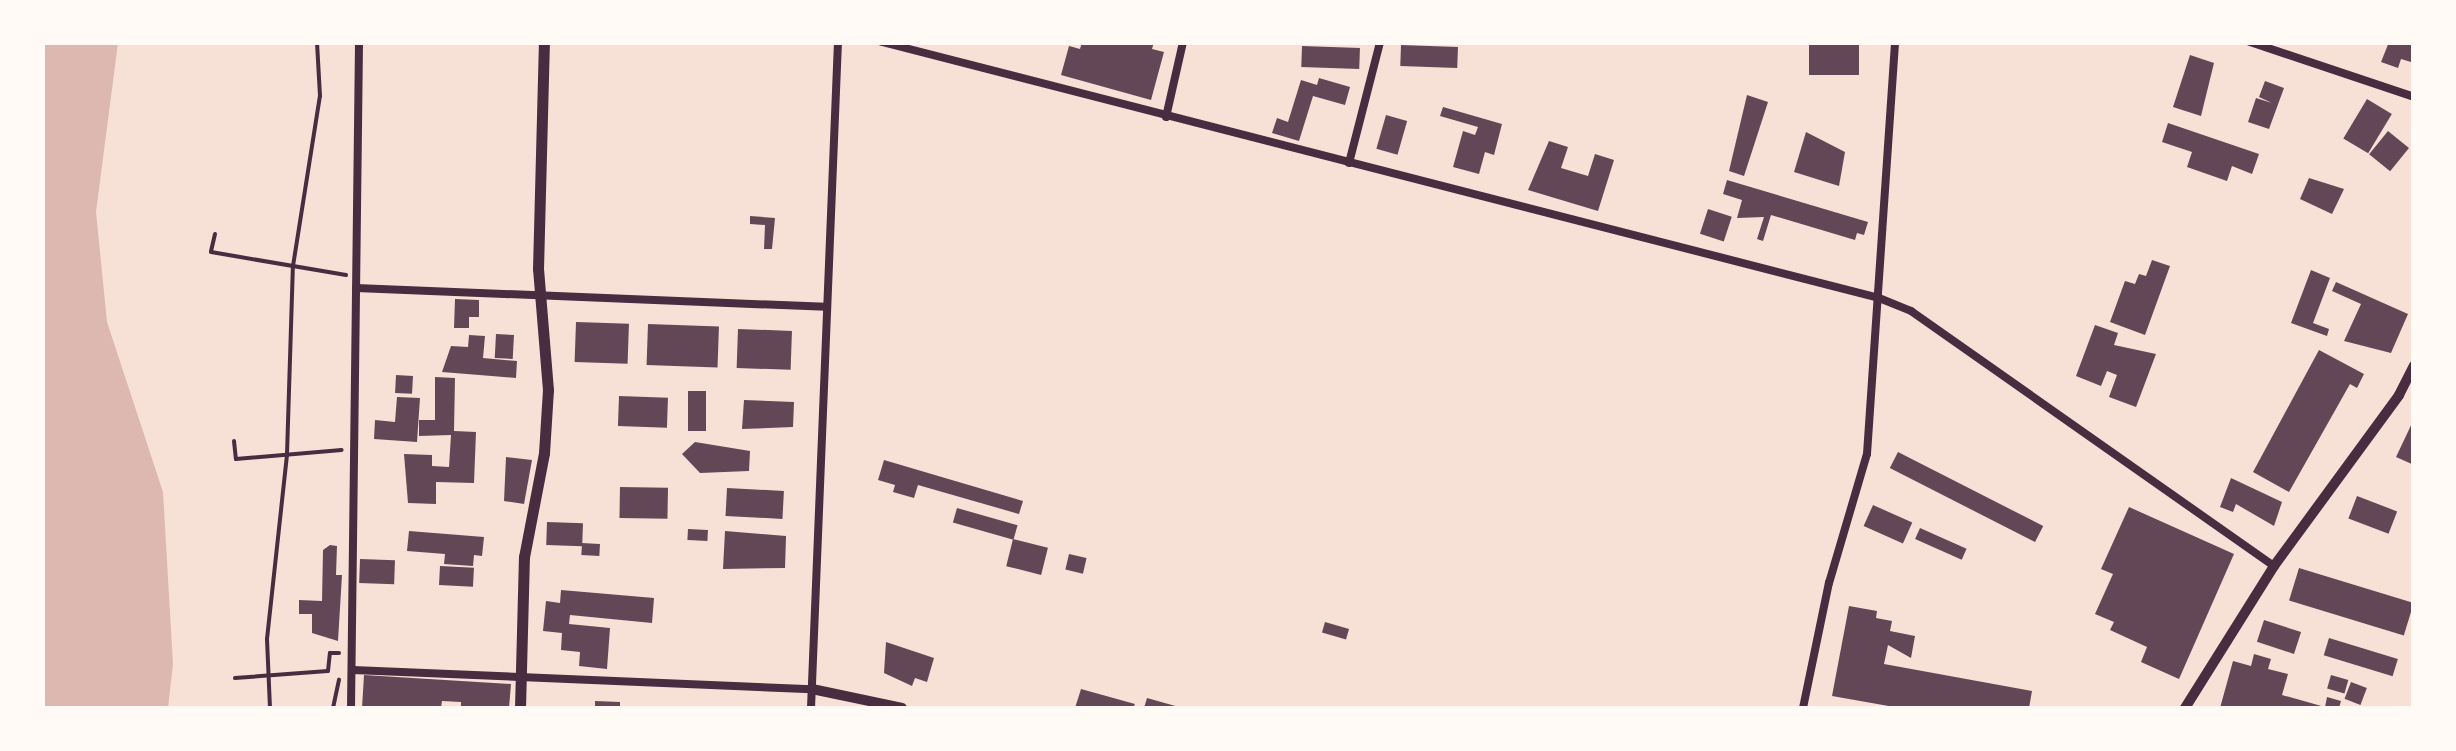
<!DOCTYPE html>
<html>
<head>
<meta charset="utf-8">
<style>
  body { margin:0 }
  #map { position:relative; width:2456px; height:751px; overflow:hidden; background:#f7e1d7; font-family:Literata,serif }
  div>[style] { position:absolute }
  .water>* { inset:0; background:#dcb8b0 }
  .building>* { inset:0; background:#644757; transform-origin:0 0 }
  .path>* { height:4px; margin:-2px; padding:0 2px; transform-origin:2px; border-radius:2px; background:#4a2c40 }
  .minor>* { height:8px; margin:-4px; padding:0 4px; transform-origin:4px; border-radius:4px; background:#4a2c40 }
  .tertiary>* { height:10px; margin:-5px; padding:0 5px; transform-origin:5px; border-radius:5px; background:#4a2c40 }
  .secondary>* { height:11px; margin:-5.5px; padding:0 5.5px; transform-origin:5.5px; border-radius:5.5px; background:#4a2c40 }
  span { translate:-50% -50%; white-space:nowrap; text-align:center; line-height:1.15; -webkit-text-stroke:10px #fffaf5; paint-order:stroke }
  .frame { position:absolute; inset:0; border:45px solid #fffaf5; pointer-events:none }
</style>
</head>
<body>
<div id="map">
  <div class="water">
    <div style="clip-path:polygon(42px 43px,118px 43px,96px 212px,107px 322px,163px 492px,173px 664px,168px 708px,43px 708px)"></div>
  </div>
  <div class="building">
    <div style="clip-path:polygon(1082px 42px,1154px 42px,1152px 49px,1164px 52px,1151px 100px,1061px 75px,1069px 46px,1080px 49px)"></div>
    <div style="left:1809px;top:42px;width:50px;height:33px"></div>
    <div style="clip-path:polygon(2389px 42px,2414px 42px,2411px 62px,2401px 59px,2398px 68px,2381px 62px)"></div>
    <div style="left:1401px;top:45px;width:57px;height:21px;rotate:2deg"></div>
    <div style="left:1302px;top:46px;width:58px;height:21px;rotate:2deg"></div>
    <div style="clip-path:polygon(2190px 55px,2214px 63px,2201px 116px,2173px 107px)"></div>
    <div style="clip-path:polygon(1319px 78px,1350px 87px,1345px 105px,1313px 96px,1299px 141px,1272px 133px,1277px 118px,1288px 122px,1301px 80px,1317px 85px)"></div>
    <div style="clip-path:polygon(2265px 81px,2284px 88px,2269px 129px,2248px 122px,2256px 98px,2272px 103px,2259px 97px)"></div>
    <div style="clip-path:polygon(1747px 95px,1768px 102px,1744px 176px,1729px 171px)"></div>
    <div style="left:2367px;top:99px;width:29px;height:46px;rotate:31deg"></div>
    <div style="clip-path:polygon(1443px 107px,1502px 124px,1494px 155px,1485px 152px,1479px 174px,1453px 167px,1463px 131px,1475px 135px,1478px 127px,1440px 116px)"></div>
    <div style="left:1386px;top:115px;width:22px;height:35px;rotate:16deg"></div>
    <div style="clip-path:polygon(2168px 123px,2259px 154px,2252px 174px,2232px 166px,2227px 181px,2187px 167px,2192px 152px,2162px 142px)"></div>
    <div style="left:2388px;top:131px;width:27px;height:30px;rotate:39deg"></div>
    <div style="clip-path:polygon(1806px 132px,1845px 152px,1839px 186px,1794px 172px)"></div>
    <div style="clip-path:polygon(1549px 141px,1568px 147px,1561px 168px,1588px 176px,1595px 154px,1614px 160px,1598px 211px,1528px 190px)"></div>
    <div style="clip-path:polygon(2309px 178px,2344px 189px,2332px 214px,2300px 199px)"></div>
    <div style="clip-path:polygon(1727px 180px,1868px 222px,1864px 235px,1857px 233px,1855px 240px,1771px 215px,1763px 241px,1757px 239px,1764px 217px,1737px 218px,1742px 200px,1723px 194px)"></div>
    <div style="left:1708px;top:209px;width:25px;height:26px;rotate:18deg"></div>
    <div style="clip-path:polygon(750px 216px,775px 218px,772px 249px,764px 249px,765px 225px,750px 224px)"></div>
    <div style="clip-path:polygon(2152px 260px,2170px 266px,2145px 335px,2110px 322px,2125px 281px,2135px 284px,2139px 274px,2146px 276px)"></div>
    <div style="clip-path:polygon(2311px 270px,2330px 278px,2313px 323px,2329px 329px,2327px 336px,2291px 323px)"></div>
    <div style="clip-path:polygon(2336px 282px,2408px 314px,2391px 353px,2344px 341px,2361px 304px,2332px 291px)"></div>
    <div style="clip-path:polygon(455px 299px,479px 300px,479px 317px,469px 317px,469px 328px,454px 328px)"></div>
    <div style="left:576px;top:322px;width:53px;height:40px;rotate:2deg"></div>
    <div style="left:648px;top:324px;width:71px;height:41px;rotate:2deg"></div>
    <div style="clip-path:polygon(2095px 325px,2118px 333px,2114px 345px,2156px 354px,2136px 407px,2109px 397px,2117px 375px,2107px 371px,2101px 386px,2076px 376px)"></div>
    <div style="left:738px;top:329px;width:54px;height:39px;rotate:2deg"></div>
    <div style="left:496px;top:334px;width:18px;height:24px;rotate:3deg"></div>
    <div style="clip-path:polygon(469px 335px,485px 336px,483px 358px,517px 361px,516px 378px,442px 372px,451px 346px,468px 347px)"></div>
    <div style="clip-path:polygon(2319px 350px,2364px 374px,2357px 388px,2350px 384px,2289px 492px,2253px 472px)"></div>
    <div style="left:396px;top:375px;width:17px;height:18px;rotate:3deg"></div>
    <div style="clip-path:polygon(435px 377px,455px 378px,454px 431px,476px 432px,474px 483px,436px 482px,436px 504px,408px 503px,404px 454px,432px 455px,432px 466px,449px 467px,451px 435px,419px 436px,419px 420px,435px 420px)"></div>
    <div style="left:688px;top:391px;width:18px;height:40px"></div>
    <div style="left:619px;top:396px;width:49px;height:30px;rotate:2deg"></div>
    <div style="clip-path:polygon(397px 397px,420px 398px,417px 442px,374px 439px,375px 420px,395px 422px)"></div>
    <div style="clip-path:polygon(744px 400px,794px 402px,793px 427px,742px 429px)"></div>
    <div style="clip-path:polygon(2414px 419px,2414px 465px,2396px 457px)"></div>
    <div style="clip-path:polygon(695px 442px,750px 451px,749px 471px,700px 473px,682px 454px)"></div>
    <div style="left:1898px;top:452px;width:163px;height:18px;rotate:27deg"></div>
    <div style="clip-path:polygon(506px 457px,532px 460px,524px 504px,504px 501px)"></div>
    <div style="clip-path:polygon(884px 460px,1023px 501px,1019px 514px,918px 485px,914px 498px,893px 492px,895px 485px,878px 480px)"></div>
    <div style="clip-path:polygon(2231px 478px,2282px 502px,2274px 526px,2236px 504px,2233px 512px,2220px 507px)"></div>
    <div style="left:620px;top:487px;width:48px;height:31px;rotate:1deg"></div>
    <div style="left:727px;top:488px;width:57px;height:28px;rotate:3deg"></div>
    <div style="left:2357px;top:496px;width:43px;height:24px;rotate:21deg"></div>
    <div style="left:1873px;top:505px;width:43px;height:23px;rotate:24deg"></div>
    <div style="clip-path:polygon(2129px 507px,2234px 554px,2179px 679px,2141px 662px,2147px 647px,2110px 630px,2114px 622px,2095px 614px,2113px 574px,2101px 569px)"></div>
    <div style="left:957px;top:508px;width:63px;height:15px;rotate:16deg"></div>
    <div style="left:547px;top:522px;width:36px;height:23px;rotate:2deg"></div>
    <div style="left:1920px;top:528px;width:51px;height:12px;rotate:24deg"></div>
    <div style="left:688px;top:529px;width:20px;height:11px;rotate:3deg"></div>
    <div style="clip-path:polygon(409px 531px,484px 537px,482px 556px,474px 555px,473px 566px,444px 564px,445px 554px,407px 551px)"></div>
    <div style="clip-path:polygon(725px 531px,786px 536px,785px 568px,723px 569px)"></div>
    <div style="left:1013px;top:539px;width:36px;height:28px;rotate:14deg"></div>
    <div style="left:582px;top:543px;width:18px;height:12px;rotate:3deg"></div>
    <div style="clip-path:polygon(330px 545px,337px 546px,336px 575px,342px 575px,338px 641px,312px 633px,312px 614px,299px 614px,299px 600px,322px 601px,323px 550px)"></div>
    <div style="left:1069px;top:554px;width:18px;height:16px;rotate:13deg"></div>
    <div style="left:360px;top:559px;width:35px;height:24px;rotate:2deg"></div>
    <div style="left:440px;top:566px;width:34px;height:19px;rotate:3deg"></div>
    <div style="left:2299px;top:568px;width:120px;height:34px;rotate:17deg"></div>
    <div style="clip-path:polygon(561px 590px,654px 598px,652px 623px,570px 615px,569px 624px,610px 628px,607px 669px,579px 666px,580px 652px,561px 650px,562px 633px,543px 631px,546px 601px,560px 603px)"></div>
    <div style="clip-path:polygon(1849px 606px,1877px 611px,1876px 618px,1892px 621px,1890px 631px,1915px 636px,1911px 658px,1888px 645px,1884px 664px,2032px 691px,2029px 708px,1900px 708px,1832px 696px)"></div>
    <div style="left:2264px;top:620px;width:39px;height:23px;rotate:18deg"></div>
    <div style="left:1325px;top:622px;width:25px;height:11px;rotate:16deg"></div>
    <div style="left:2329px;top:638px;width:72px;height:18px;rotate:17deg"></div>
    <div style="clip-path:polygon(886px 642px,934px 658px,927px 682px,915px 678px,912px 686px,884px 673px)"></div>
    <div style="clip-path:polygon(2254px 654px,2271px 659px,2268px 669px,2288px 674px,2282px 695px,2325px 707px,2327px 697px,2341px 701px,2339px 708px,2220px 708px,2233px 661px,2251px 666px)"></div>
    <div style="clip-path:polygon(364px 675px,511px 684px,509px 708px,461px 708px,461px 702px,442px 701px,441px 708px,362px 708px)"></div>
    <div style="left:2331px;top:675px;width:18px;height:14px;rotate:16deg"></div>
    <div style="left:2351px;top:682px;width:17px;height:18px;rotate:21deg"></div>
    <div style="clip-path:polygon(1081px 689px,1135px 704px,1133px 708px,1075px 708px)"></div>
    <div style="clip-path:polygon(1147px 698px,1179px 707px,1179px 708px,1144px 708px)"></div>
    <div style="clip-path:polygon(595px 701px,620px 702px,620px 708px,595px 708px)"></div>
  </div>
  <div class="path">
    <div style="left:215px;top:234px;width:18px;rotate:103deg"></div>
    <div style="left:211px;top:252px;width:137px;rotate:9.7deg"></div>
    <div style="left:234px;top:441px;width:18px;rotate:84deg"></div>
    <div style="left:236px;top:459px;width:106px;rotate:-4.9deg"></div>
    <div style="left:235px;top:678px;width:93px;rotate:-4.3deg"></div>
    <div style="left:328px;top:671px;width:18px;rotate:-84deg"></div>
    <div style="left:330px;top:653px;width:9px"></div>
    <div style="left:270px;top:708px;width:69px;rotate:-92.5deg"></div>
    <div style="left:267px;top:639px;width:186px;rotate:-83.8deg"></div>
    <div style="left:287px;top:454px;width:188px;rotate:-88.2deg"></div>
    <div style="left:293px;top:266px;width:172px;rotate:-81deg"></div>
    <div style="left:320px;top:96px;width:54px;rotate:-93.2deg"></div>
    <div style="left:333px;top:708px;width:29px;rotate:-78deg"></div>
  </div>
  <div class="minor">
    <div style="left:882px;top:42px;width:1029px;rotate:14.4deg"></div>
    <div style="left:1879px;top:298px;width:35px;rotate:22deg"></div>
    <div style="left:1911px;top:311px;width:444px;rotate:35.1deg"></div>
    <div style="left:2250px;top:42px;width:173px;rotate:18.5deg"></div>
    <div style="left:1166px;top:117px;width:77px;rotate:-77.2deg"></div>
    <div style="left:1349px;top:163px;width:125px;rotate:-75.6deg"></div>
    <div style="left:356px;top:288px;width:470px;rotate:2.3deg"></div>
    <div style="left:353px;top:670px;width:459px;rotate:2.4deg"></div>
    <div style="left:351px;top:708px;width:666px;rotate:-89.31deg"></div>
    <div style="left:811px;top:708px;width:667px;rotate:-87.68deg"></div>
    <div style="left:1803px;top:708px;width:128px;rotate:-78.3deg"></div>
    <div style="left:1829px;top:583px;width:134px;rotate:-73.6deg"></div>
    <div style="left:1867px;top:454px;width:413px;rotate:-86.1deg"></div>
  </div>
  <div class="tertiary">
    <div style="left:812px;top:689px;width:92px;rotate:11.9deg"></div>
    <div style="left:2185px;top:708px;width:168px;rotate:-57.9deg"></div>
    <div style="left:2274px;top:566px;width:212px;rotate:-53.8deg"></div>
    <div style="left:2399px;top:395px;width:33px;rotate:-63deg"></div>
  </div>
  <div class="secondary">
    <div style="left:520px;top:708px;width:151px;rotate:-88.5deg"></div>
    <div style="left:524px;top:557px;width:106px;rotate:-79.1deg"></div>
    <div style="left:544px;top:453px;width:63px;rotate:-86.4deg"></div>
    <div style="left:548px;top:390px;width:121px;rotate:-94.7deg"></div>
    <div style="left:538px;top:269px;width:227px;rotate:-88.5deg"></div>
  </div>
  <div class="frame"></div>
</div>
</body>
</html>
